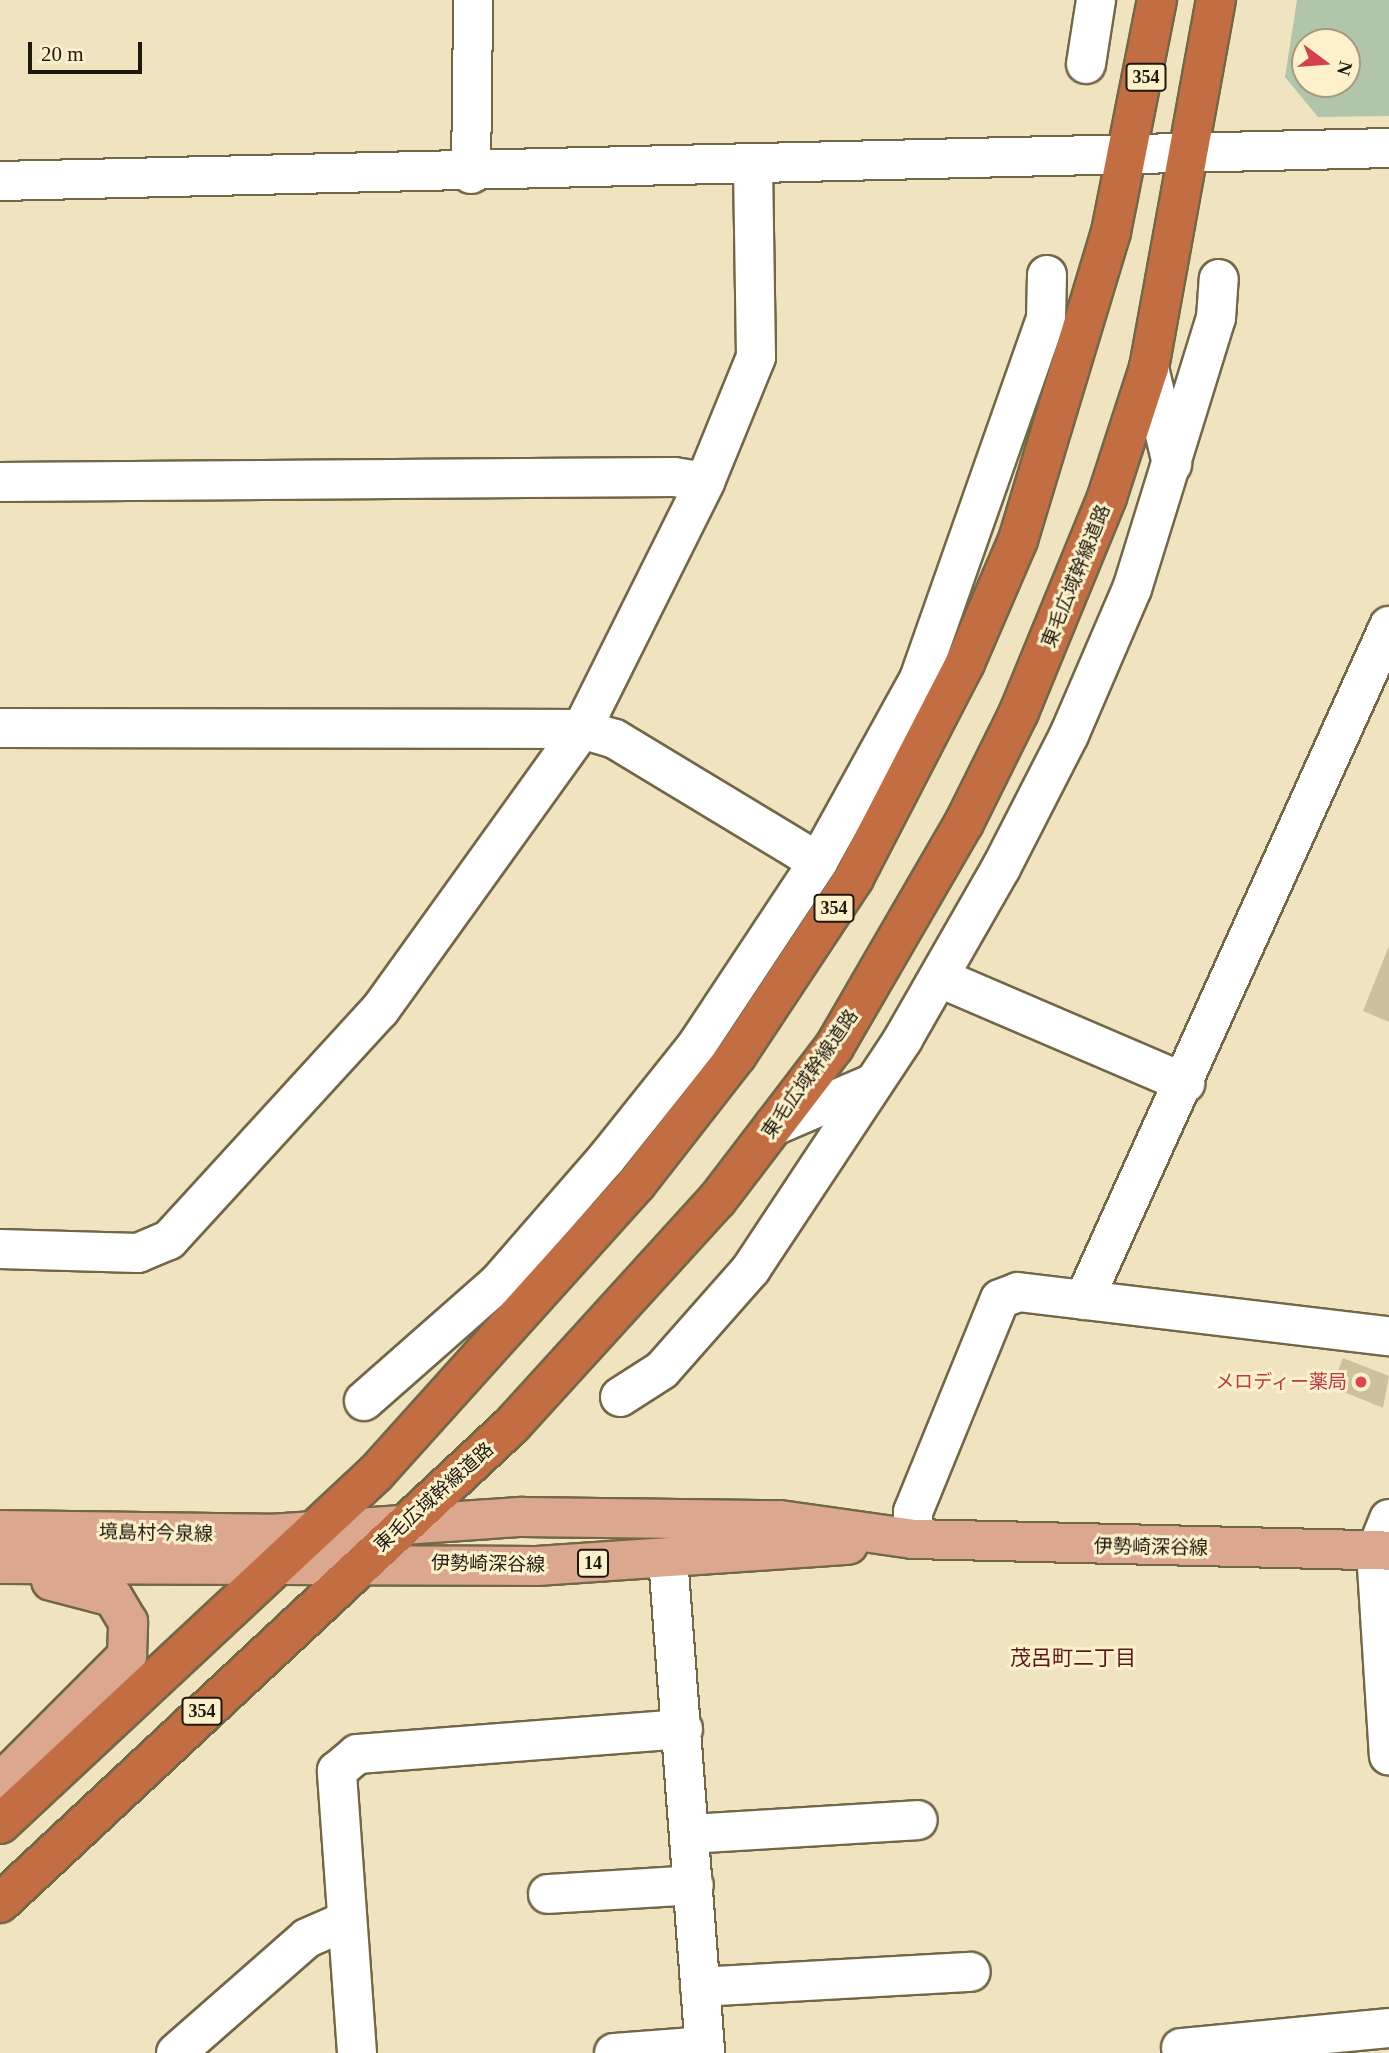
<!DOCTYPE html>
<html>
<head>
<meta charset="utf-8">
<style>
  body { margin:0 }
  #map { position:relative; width:1389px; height:2053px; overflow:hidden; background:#f0e3bf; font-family:"Times New Roman","Noto Sans JP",serif }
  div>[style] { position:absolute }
  .green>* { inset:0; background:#b1c5ab }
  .building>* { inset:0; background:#cdc19d }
  .roads { filter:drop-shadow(2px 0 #726747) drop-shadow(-2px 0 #726747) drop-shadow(0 2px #726747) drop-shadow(0 -2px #726747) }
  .minor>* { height:38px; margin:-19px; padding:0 19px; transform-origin:19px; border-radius:19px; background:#fff }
  .major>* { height:38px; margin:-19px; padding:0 19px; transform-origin:19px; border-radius:19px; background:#dba78e }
  .highway>* { height:38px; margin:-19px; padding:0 19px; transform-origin:19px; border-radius:19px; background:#c36d43 }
  .dots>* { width:19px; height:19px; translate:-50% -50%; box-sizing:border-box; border:4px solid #fdf1cc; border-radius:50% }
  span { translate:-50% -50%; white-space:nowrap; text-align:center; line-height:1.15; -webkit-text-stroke:6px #fdf1cc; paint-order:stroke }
  .shield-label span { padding:2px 5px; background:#fdf1cc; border:2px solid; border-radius:5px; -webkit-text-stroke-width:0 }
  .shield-label { font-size:18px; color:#1e190c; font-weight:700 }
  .street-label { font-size:19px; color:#1e190c }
  .health-label { font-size:19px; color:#be3a42 }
  .right { translate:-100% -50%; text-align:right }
  .neighbourhood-label { font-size:21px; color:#5c171c }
  .north { position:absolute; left:1291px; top:28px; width:70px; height:70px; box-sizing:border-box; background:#fdf1cc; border:2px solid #a49b7f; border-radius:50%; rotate:106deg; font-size:19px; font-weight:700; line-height:28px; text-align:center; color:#1e190c }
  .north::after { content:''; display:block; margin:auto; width:24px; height:32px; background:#d2424d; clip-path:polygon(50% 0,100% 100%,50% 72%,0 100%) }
  .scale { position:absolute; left:28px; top:42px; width:114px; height:32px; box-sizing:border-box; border:4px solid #1e190c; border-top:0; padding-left:9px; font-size:21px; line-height:24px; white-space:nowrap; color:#1e190c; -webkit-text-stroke:5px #fdf1cc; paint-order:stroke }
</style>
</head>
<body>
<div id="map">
  <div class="green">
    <div style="clip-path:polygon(evenodd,1297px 0,1389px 0,1389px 116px,1318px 117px,1285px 77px,1297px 0,1305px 42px,1347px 42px,1347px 84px,1305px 84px,1305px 42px)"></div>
  </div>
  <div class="building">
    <div style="clip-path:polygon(1389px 946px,1389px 1022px,1363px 1011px)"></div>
    <div style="clip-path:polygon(1343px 1358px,1389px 1376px,1383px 1408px,1332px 1387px)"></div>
  </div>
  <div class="roads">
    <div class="minor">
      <div style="left:1086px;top:64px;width:65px;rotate:-81.1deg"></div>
      <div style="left:471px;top:174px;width:174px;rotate:-89.3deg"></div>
      <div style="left:0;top:181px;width:1389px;rotate:-1.36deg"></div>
      <div style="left:1149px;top:368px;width:99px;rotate:76.5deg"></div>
      <div style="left:0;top:482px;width:674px;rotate:-0.43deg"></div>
      <div style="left:674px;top:477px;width:31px;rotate:9deg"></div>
      <div style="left:0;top:728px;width:582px;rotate:0.1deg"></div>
      <div style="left:582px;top:729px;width:34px;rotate:17deg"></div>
      <div style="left:615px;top:739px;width:237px;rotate:31.2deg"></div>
      <div style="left:940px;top:978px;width:267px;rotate:23.2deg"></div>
      <div style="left:774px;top:1126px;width:103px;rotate:-23.3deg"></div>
      <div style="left:0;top:1249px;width:138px;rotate:1.7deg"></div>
      <div style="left:138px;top:1253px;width:34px;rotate:-23deg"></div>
      <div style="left:169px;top:1240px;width:312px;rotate:-47.5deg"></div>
      <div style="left:380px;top:1010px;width:346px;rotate:-54.3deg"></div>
      <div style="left:582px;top:729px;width:276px;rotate:-63.5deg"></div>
      <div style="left:705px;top:482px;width:135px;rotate:-67.8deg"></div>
      <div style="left:756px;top:357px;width:192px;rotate:-90.9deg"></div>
      <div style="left:1084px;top:1300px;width:740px;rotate:-65.65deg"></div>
      <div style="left:620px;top:1397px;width:50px;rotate:-32.7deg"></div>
      <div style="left:662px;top:1370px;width:135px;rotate:-48.6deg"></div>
      <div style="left:751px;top:1269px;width:276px;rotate:-56.5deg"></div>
      <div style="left:903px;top:1039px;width:197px;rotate:-60.2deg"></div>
      <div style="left:1001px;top:868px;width:149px;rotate:-62.9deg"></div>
      <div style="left:1069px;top:735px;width:159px;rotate:-66.7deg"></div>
      <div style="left:1132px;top:589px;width:284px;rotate:-72.8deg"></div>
      <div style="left:1216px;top:318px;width:39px;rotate:-86deg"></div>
      <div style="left:364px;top:1401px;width:180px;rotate:-41.4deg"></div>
      <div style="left:499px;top:1282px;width:163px;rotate:-49deg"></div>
      <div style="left:606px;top:1159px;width:146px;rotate:-51.4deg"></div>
      <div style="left:697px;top:1045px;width:219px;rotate:-56.5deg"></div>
      <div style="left:818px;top:862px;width:209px;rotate:-61.1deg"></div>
      <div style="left:919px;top:679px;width:382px;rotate:-70.6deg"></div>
      <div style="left:1046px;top:319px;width:44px;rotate:-88.7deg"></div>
      <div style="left:1389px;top:1519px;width:35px;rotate:112deg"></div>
      <div style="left:1376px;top:1551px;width:205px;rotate:86.4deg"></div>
      <div style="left:913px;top:1539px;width:27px;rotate:-90deg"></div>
      <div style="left:913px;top:1512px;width:230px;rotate:-67.8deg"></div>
      <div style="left:1000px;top:1299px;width:19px;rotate:-21deg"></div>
      <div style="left:1018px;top:1292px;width:374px;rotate:6.8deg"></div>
      <div style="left:668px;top:1558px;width:496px;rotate:85.7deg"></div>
      <div style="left:690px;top:1834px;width:228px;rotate:-3.5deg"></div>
      <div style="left:548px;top:1894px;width:146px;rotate:-3.5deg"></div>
      <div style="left:700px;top:1987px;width:271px;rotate:-3.2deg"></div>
      <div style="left:1181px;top:2048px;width:209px;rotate:-5.5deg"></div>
      <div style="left:176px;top:2053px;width:174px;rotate:-41.3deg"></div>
      <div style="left:307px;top:1938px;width:43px;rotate:-23.6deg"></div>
      <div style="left:357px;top:2053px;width:283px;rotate:-94.1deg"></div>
      <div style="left:337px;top:1771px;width:26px;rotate:-40deg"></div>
      <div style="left:357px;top:1754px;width:327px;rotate:-4.4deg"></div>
      <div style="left:614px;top:2053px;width:90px;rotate:-4.4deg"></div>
    </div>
    <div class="major">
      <div style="left:0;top:1530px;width:270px;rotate:0.8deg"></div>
      <div style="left:270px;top:1534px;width:253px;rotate:-3.9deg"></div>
      <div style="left:522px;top:1517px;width:258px;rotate:0.7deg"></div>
      <div style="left:780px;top:1520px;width:134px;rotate:8.1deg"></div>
      <div style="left:913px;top:1539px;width:476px;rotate:1.4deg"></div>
      <div style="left:0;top:1564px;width:537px;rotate:0.21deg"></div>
      <div style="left:537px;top:1566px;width:312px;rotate:-3.9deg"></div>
      <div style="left:0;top:1783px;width:180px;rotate:-45deg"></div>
      <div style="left:127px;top:1656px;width:34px;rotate:-88deg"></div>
      <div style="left:128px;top:1622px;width:29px;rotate:-121deg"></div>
      <div style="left:113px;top:1597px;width:64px;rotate:-165.5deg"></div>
    </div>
    <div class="highway">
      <div style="left:0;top:1824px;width:514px;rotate:-43.03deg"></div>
      <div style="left:376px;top:1473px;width:390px;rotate:-48deg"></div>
      <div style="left:637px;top:1183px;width:162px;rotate:-52deg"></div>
      <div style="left:737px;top:1055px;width:212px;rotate:-56.5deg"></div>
      <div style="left:854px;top:878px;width:242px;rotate:-62.7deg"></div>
      <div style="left:965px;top:663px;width:134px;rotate:-66.7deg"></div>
      <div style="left:1018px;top:540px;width:322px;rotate:-73.2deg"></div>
      <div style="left:1111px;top:232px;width:237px;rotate:-78.8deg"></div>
      <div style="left:0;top:1903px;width:700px;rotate:-43.03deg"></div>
      <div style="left:512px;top:1425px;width:304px;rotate:-47.7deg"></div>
      <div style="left:717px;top:1200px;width:193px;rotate:-52.6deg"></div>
      <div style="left:834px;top:1047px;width:259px;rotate:-59.9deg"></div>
      <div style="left:964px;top:823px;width:124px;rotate:-63.6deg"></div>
      <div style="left:1019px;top:712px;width:232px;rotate:-67.7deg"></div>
      <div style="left:1107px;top:497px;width:136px;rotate:-72deg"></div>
      <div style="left:1149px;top:368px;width:374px;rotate:-79.7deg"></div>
    </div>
  </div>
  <div class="dots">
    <div style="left:1361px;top:1382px;background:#e0444e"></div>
  </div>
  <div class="shield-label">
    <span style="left:1146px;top:77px">354</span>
    <span style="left:834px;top:908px">354</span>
    <span style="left:593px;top:1563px">14</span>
    <span style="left:202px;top:1711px">354</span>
  </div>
  <div class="street-label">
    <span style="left:1076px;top:576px;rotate:-68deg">東毛広域幹線道路</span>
    <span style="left:810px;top:1074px;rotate:-55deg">東毛広域幹線道路</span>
    <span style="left:434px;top:1497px;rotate:-42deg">東毛広域幹線道路</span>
    <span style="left:156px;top:1533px;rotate:1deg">境島村今泉線</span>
    <span style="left:1151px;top:1547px;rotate:1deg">伊勢崎深谷線</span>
    <span style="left:488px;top:1564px;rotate:1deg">伊勢崎深谷線</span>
  </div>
  <div class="health-label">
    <span class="right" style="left:1347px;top:1382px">メロディー薬局</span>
  </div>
  <div class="neighbourhood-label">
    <span style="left:1073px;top:1658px">茂呂町二丁目</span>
  </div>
  <div class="north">N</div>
  <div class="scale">20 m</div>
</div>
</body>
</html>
